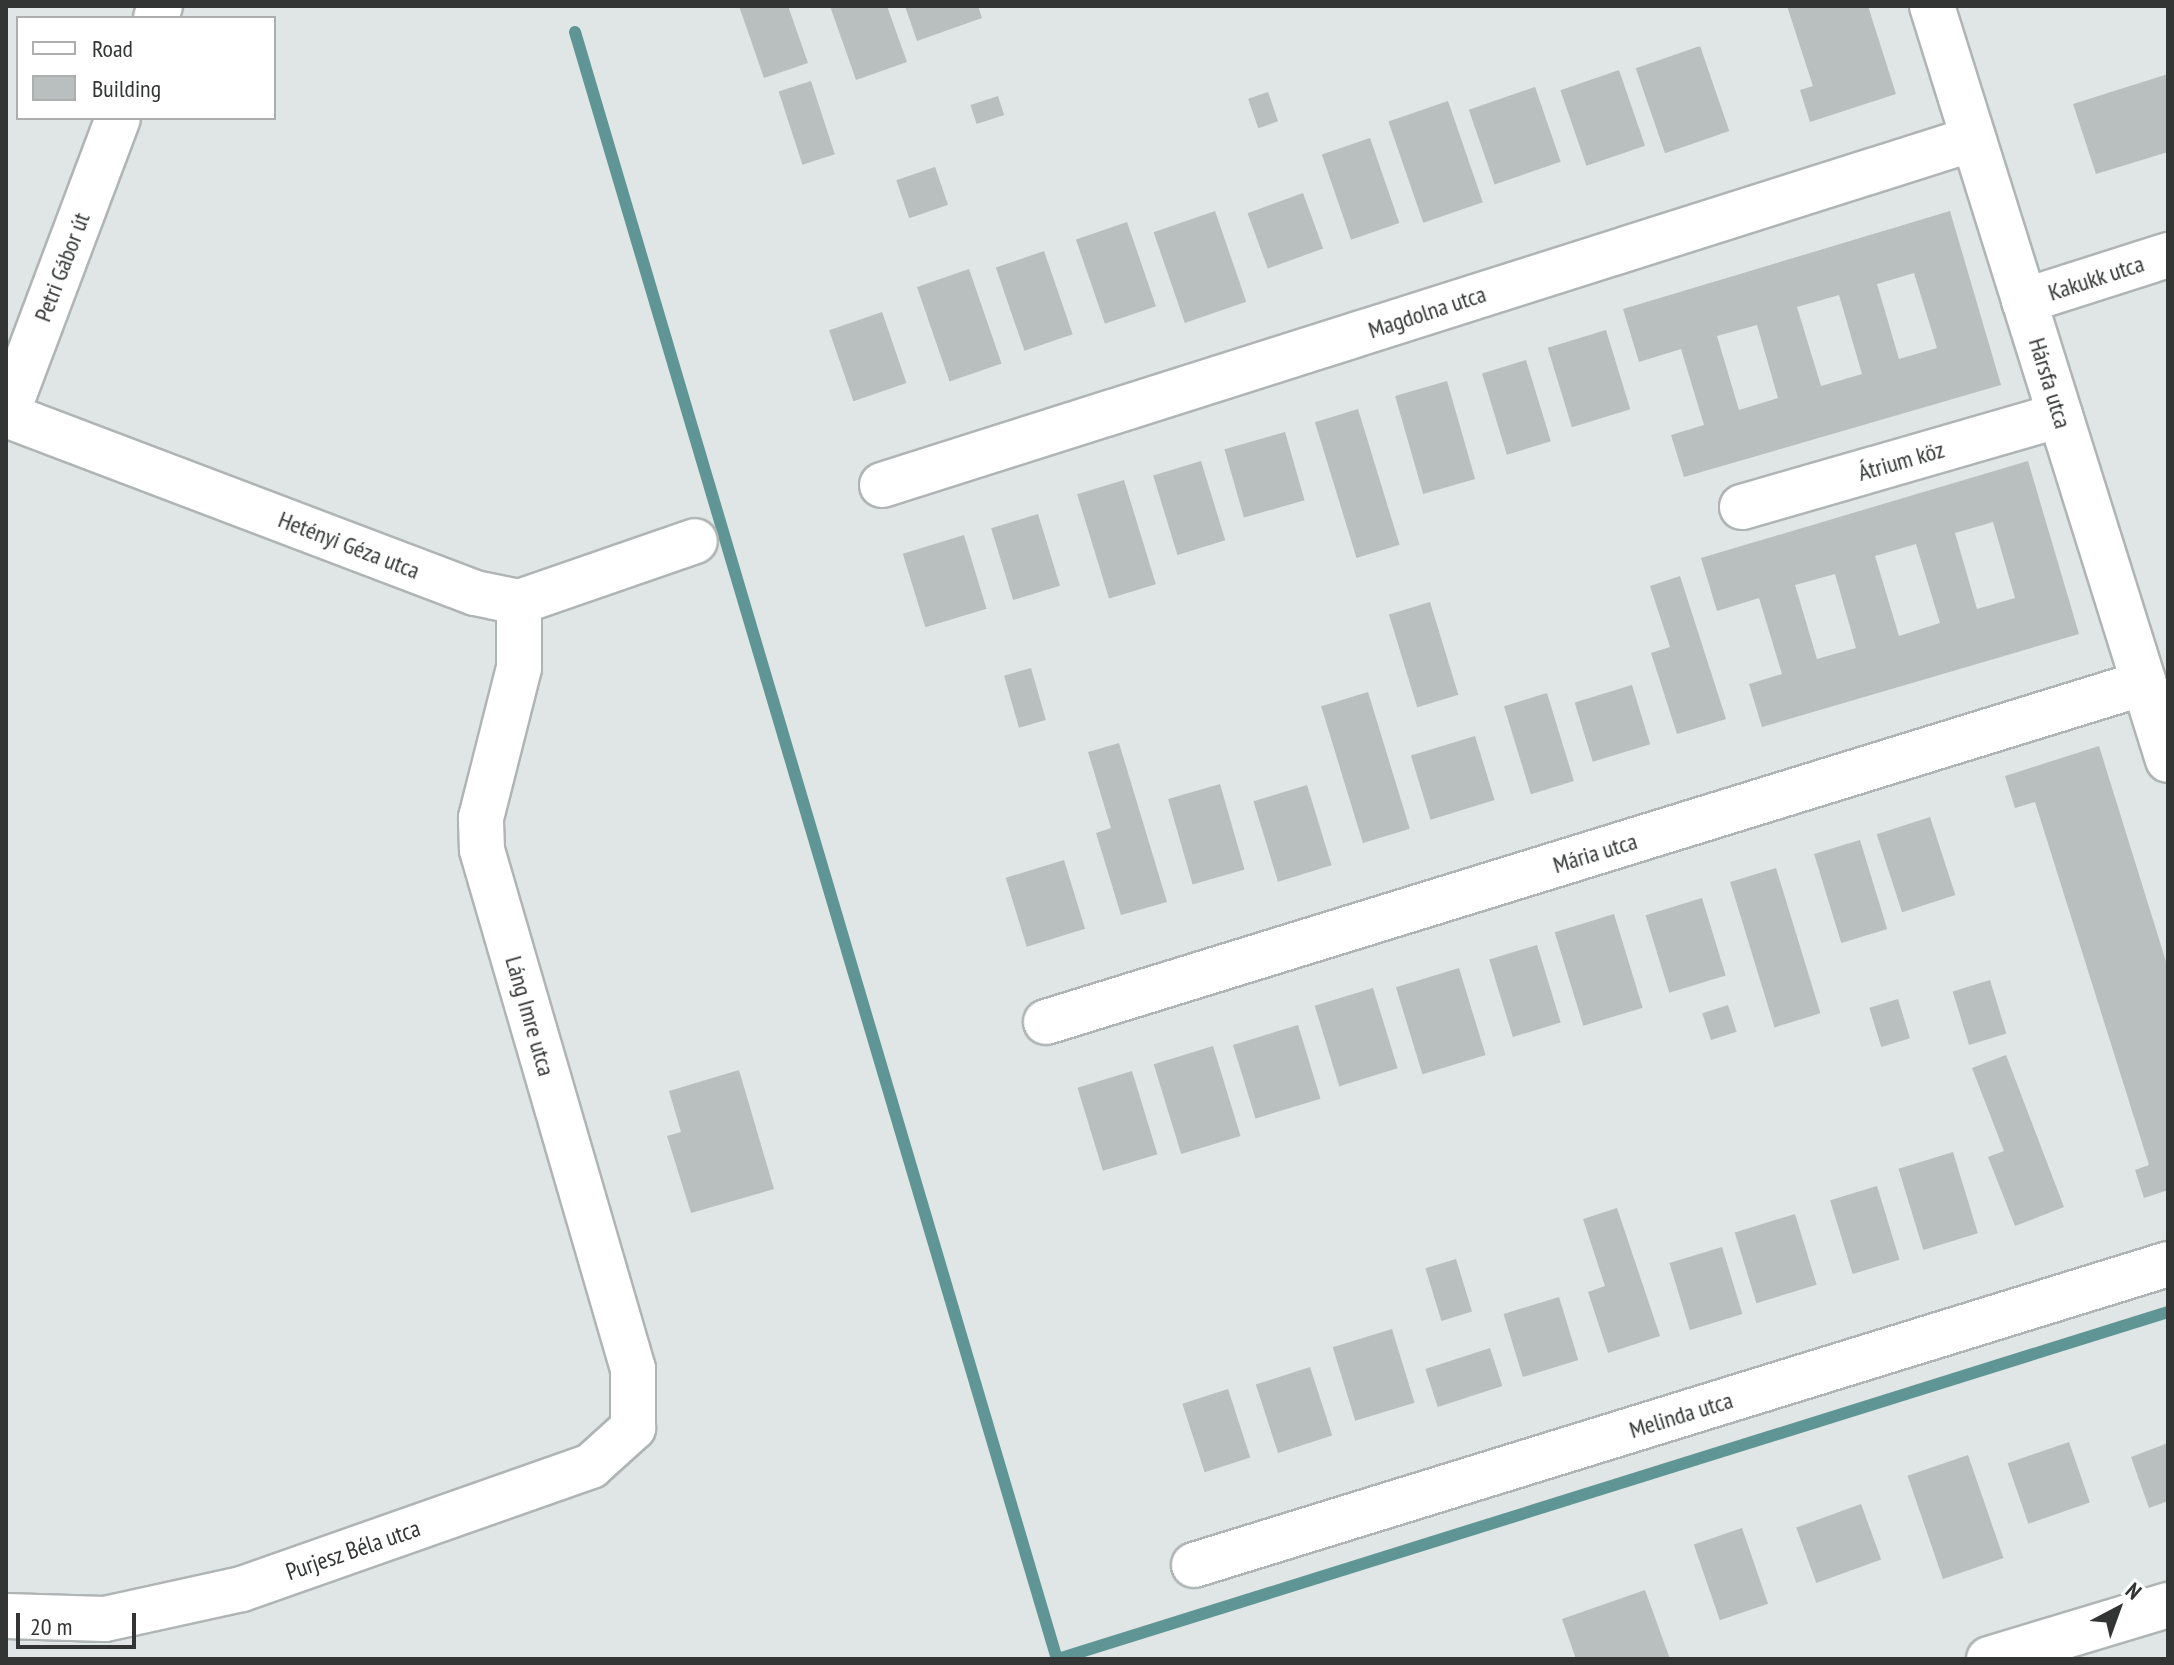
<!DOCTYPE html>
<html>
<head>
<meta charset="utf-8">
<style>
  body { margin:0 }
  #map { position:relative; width:2174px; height:1665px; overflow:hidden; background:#e0e6e5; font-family:"PT Sans Narrow",sans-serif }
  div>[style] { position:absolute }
  .stream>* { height:12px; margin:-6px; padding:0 6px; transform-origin:6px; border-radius:6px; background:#5f9695 }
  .building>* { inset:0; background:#b9bebe; transform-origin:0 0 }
  .roads { filter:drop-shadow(2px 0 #afb5b4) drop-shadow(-2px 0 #afb5b4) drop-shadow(0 2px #afb5b4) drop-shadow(0 -2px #afb5b4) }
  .minor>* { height:44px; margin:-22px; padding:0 22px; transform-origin:22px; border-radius:22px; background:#fff }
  span { translate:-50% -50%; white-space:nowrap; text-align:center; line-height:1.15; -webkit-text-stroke:7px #fff; paint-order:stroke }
  .street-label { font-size:24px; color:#333535 }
  .frame { position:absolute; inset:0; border:8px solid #333535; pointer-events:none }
  .legend { position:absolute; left:16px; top:16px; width:260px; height:104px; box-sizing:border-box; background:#fff; border:2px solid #adaeae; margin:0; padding:10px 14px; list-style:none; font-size:24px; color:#333535 }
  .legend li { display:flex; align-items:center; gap:16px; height:40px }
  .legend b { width:40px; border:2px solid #adaeae }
  .north { position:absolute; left:2078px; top:1569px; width:80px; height:80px; -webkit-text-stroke:6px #fff; paint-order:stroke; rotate:41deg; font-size:22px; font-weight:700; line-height:32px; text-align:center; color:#333535 }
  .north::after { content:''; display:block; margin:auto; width:28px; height:36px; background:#333535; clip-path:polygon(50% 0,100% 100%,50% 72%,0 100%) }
  .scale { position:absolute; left:16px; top:1613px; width:120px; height:36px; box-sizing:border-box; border:4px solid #333535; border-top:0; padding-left:10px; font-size:24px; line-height:28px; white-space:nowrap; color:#333535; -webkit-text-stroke:6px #fff; paint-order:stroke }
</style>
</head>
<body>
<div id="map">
  <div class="stream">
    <div style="left:575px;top:32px;width:1697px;rotate:73.5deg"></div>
    <div style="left:1058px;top:1659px;width:1163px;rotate:-17.36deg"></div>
  </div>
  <div class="building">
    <div style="clip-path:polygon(739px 6px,788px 6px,808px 63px,764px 78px)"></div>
    <div style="clip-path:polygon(830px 6px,887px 6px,907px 62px,856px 80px)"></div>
    <div style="clip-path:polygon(905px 6px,978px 6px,982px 18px,917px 41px)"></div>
    <div style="clip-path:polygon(1787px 6px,1868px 6px,1896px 94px,1810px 122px,1800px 90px,1813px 86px)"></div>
    <div style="left:1700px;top:46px;width:90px;height:68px;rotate:71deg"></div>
    <div style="left:1619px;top:70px;width:80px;height:62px;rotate:71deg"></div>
    <div style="clip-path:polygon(2168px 74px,2168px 152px,2096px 174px,2073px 104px)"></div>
    <div style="left:811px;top:81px;width:77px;height:34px;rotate:72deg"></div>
    <div style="left:1535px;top:87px;width:79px;height:70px;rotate:71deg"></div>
    <div style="left:1268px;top:92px;width:31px;height:21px;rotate:71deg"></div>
    <div style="left:998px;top:96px;width:20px;height:29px;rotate:72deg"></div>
    <div style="left:1448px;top:101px;width:107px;height:63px;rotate:71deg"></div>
    <div style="left:1370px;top:138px;width:90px;height:51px;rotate:71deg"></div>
    <div style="left:935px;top:167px;width:40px;height:41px;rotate:71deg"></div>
    <div style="left:1303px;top:193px;width:59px;height:59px;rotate:70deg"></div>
    <div style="left:1215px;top:211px;width:96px;height:65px;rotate:71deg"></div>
    <div style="clip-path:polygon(evenodd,1950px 211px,2001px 385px,1684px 477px,1671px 435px,1704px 425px,1681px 349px,1639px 362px,1623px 309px,1950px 211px,1914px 273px,1937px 348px,1899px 359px,1877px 284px,1914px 273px,1950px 211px,1839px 295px,1862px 374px,1821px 386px,1797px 307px,1839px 295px,1950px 211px,1757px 325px,1778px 398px,1739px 410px,1717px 336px,1757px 325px)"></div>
    <div style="left:1127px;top:222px;width:89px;height:54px;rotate:71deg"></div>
    <div style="left:1044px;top:251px;width:88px;height:51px;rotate:71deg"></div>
    <div style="left:969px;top:269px;width:100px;height:55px;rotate:71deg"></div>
    <div style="left:882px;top:312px;width:75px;height:56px;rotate:71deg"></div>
    <div style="left:1606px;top:330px;width:83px;height:61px;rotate:73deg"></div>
    <div style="left:1526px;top:360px;width:85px;height:46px;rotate:73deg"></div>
    <div style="left:1447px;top:381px;width:102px;height:54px;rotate:74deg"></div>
    <div style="left:1358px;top:409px;width:142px;height:45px;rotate:73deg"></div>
    <div style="left:1285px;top:432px;width:71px;height:63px;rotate:74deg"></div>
    <div style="left:1201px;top:461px;width:83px;height:50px;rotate:73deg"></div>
    <div style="clip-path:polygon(evenodd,2028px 461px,2079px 634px,1762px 727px,1749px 684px,1782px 674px,1759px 598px,1717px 611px,1701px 558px,2028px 461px,1993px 522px,2015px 598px,1977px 609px,1955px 533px,1993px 522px,2028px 461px,1916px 544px,1940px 623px,1899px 636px,1875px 556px,1916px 544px,2028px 461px,1835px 574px,1856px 648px,1817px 659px,1795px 585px,1835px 574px)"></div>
    <div style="left:1124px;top:480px;width:109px;height:49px;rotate:73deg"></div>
    <div style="left:1038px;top:514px;width:75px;height:49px;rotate:73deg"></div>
    <div style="left:964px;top:535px;width:77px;height:64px;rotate:73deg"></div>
    <div style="clip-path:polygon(1680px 576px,1726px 719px,1677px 734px,1651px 653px,1670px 647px,1650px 586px)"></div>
    <div style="left:1430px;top:602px;width:97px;height:43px;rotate:73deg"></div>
    <div style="left:1031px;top:668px;width:54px;height:28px;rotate:74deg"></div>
    <div style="left:1632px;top:685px;width:62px;height:60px;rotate:73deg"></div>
    <div style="left:1368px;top:692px;width:143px;height:49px;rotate:73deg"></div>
    <div style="left:1547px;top:693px;width:92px;height:45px;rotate:73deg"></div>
    <div style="left:1475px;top:736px;width:67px;height:67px;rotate:73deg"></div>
    <div style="clip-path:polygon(1119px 743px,1167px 902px,1121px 915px,1096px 833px,1111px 828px,1088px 752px)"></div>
    <div style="clip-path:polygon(2099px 746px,2168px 968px,2168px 1190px,2144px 1198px,2135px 1170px,2149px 1165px,2035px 802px,2015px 808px,2005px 776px)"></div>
    <div style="left:1220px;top:784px;width:89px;height:54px;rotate:74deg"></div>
    <div style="left:1307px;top:785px;width:84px;height:56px;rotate:73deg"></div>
    <div style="left:1930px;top:817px;width:82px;height:56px;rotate:72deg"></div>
    <div style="left:1860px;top:840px;width:93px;height:48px;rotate:73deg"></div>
    <div style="left:1064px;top:860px;width:72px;height:61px;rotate:73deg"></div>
    <div style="left:1776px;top:868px;width:152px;height:48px;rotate:73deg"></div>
    <div style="left:1702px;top:898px;width:81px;height:59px;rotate:73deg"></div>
    <div style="left:1614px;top:914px;width:98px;height:62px;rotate:73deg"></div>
    <div style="left:1537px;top:945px;width:81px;height:50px;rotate:73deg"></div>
    <div style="left:1459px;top:968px;width:91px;height:66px;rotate:73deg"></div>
    <div style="left:1990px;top:980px;width:56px;height:39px;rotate:73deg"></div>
    <div style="left:1373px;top:988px;width:84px;height:61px;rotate:73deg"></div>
    <div style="left:1898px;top:999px;width:41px;height:30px;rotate:73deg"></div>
    <div style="left:1728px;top:1005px;width:28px;height:27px;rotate:72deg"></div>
    <div style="left:1298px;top:1025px;width:77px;height:68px;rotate:73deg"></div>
    <div style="left:1213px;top:1046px;width:94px;height:62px;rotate:73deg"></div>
    <div style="clip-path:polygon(2006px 1055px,2064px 1207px,2015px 1226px,1988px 1157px,2004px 1151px,1972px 1068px)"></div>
    <div style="clip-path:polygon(739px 1070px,774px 1189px,691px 1213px,667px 1136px,681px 1132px,669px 1091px)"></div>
    <div style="left:1132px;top:1071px;width:87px;height:57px;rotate:73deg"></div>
    <div style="left:1953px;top:1152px;width:85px;height:57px;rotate:73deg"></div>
    <div style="left:1877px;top:1186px;width:77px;height:49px;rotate:73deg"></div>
    <div style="clip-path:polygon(1617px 1208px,1660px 1336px,1608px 1353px,1588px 1292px,1605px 1286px,1583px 1219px)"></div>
    <div style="left:1795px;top:1214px;width:74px;height:63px;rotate:73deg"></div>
    <div style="left:1722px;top:1247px;width:70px;height:55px;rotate:73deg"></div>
    <div style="left:1456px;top:1259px;width:55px;height:32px;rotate:73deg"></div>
    <div style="left:1559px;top:1297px;width:66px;height:58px;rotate:73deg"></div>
    <div style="left:1392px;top:1329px;width:77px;height:62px;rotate:73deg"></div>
    <div style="left:1490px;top:1348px;width:40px;height:68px;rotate:72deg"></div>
    <div style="left:1310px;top:1367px;width:72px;height:57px;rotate:72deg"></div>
    <div style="left:1228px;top:1389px;width:72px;height:48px;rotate:72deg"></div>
    <div style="left:2069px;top:1442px;width:64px;height:65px;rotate:71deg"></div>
    <div style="clip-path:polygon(2168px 1443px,2168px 1501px,2149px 1508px,2131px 1457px)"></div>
    <div style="left:1968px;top:1455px;width:109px;height:64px;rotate:71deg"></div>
    <div style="left:1861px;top:1504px;width:59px;height:69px;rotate:70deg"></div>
    <div style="left:1742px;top:1528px;width:80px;height:51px;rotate:71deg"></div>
    <div style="clip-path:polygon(1645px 1590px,1670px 1659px,1576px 1659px,1562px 1619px)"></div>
  </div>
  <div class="roads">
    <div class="minor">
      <div style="left:1932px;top:6px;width:790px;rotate:72.62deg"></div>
      <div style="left:156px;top:18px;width:13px;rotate:-72deg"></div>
      <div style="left:2024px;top:301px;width:151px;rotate:-17.7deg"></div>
      <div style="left:6px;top:415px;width:502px;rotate:20.78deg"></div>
      <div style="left:475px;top:593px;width:45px;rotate:11.6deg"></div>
      <div style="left:519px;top:602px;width:186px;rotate:-19.1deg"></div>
      <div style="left:6px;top:416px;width:318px;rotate:-69.4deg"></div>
      <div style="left:882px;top:485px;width:1145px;rotate:-17.6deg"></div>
      <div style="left:1742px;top:507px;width:331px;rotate:-16.1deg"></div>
      <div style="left:1046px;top:1022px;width:1149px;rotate:-17.16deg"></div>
      <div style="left:1194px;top:1565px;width:1019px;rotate:-17.17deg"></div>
      <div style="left:6px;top:1616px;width:99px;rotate:1.7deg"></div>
      <div style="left:105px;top:1619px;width:140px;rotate:-12.4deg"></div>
      <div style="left:242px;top:1589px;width:370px;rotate:-19.4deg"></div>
      <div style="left:591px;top:1466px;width:57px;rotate:-42.1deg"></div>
      <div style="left:633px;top:1428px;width:59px;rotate:-90deg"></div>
      <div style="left:633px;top:1369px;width:541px;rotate:-106.22deg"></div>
      <div style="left:482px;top:850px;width:32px;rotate:-92deg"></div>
      <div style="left:481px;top:818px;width:155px;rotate:-75.8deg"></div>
      <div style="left:519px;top:668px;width:66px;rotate:-90deg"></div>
      <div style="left:1989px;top:1659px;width:187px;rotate:-16.8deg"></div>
    </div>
  </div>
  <div class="street-label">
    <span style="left:62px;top:267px;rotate:-69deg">Petri Gábor út</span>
    <span style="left:2096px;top:278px;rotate:-18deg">Kakukk utca</span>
    <span style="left:1427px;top:312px;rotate:-18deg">Magdolna utca</span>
    <span style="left:2050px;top:383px;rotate:73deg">Hársfa utca</span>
    <span style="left:1901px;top:461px;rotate:-16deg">Átrium köz</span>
    <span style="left:349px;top:545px;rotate:21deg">Hetényi Géza utca</span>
    <span style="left:1595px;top:853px;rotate:-17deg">Mária utca</span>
    <span style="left:530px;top:1016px;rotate:74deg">Láng Imre utca</span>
    <span style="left:1681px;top:1415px;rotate:-17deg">Melinda utca</span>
    <span style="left:353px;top:1550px;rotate:-19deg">Purjesz Béla utca</span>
  </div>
  <div class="frame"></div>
  <ul class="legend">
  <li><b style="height:10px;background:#fff"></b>Road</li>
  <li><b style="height:22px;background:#b9bebe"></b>Building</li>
  </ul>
  <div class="north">N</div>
  <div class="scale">20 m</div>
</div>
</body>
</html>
